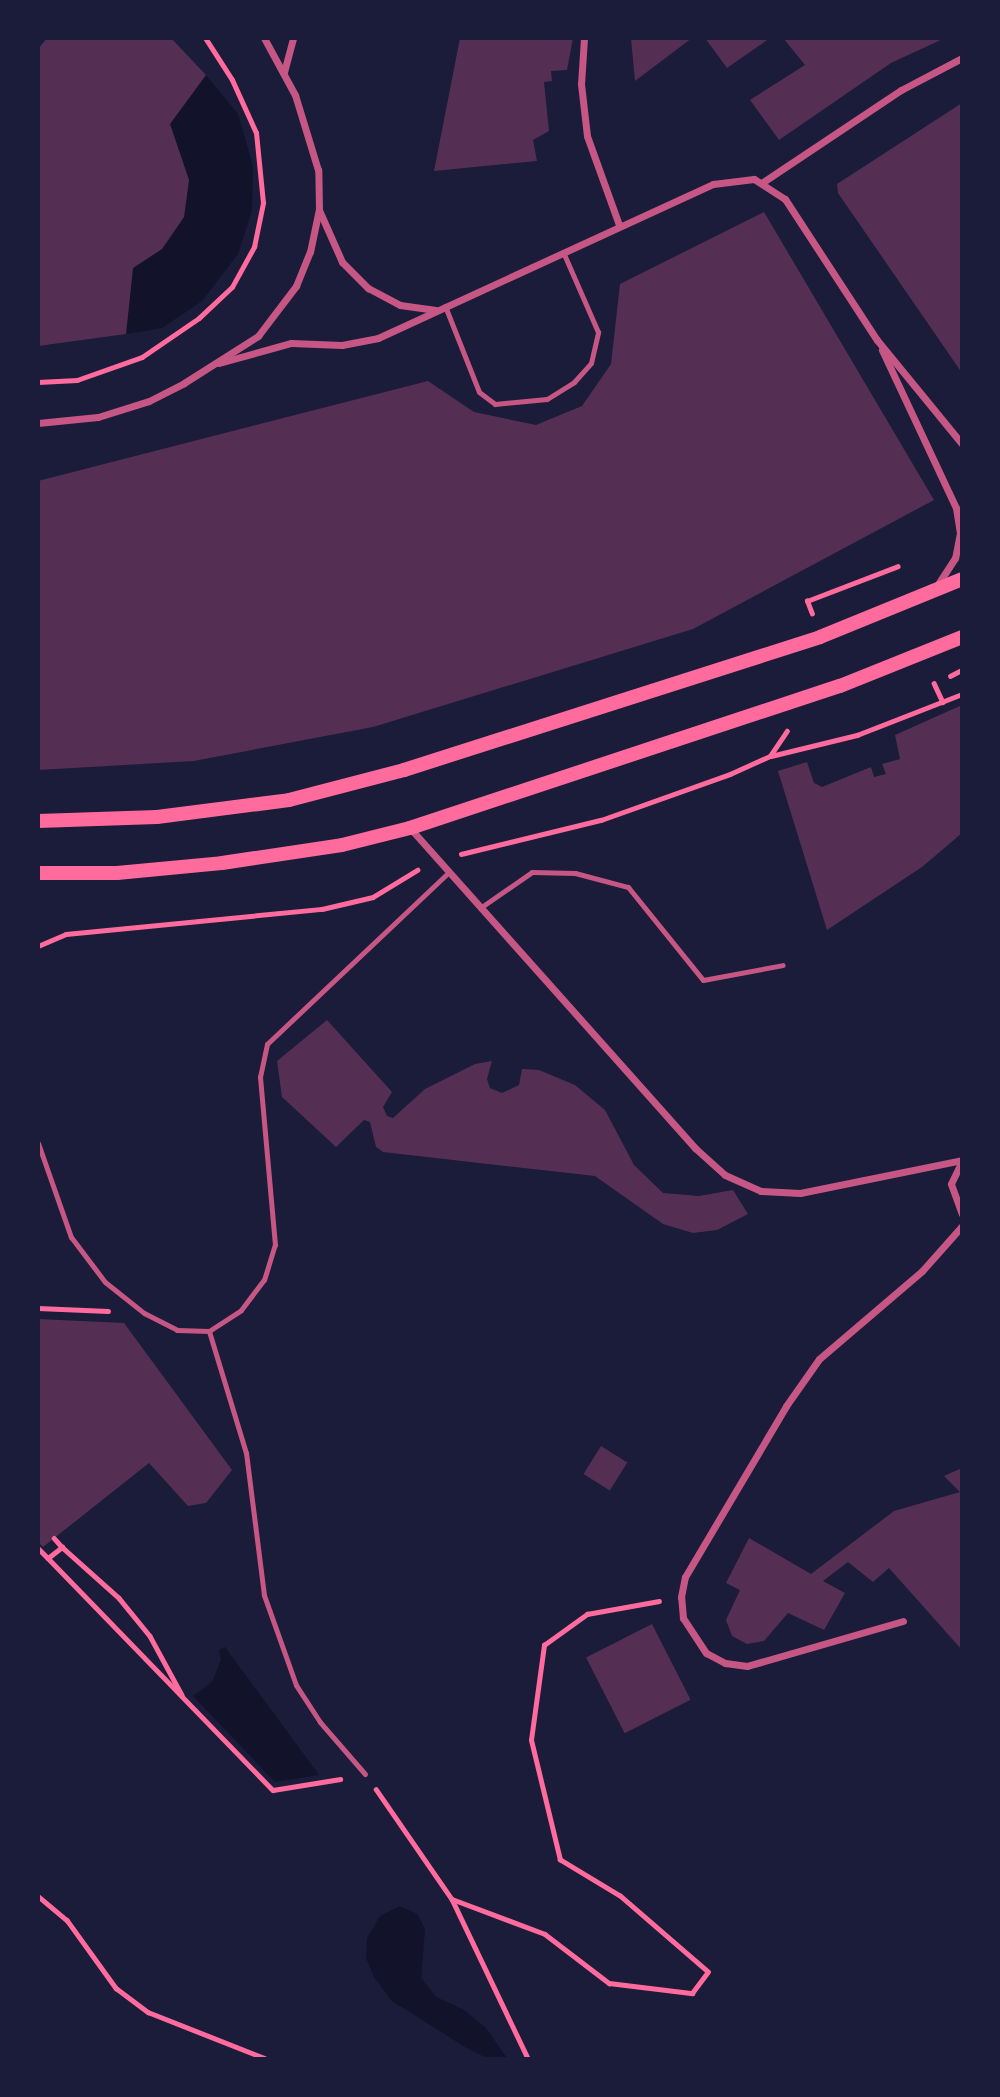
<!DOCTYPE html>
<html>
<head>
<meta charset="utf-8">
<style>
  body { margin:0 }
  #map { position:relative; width:1000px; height:2097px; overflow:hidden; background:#1b1b3a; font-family:"Titillium Web",sans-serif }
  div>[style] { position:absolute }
  .water>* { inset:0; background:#12122b }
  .building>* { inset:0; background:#542f53; transform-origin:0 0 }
  .path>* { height:4.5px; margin:-2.25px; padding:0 2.25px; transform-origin:2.25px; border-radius:2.25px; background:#ff6b9d }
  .service>* { height:5px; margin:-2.5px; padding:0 2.5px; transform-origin:2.5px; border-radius:2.5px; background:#c65784 }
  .minor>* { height:7px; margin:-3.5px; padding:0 3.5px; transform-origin:3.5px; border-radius:3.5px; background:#c65784 }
  .secondary>* { height:14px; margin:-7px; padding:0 7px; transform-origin:7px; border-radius:7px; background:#ff6b9d }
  span { translate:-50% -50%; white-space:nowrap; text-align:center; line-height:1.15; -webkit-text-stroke:5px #1b1b3a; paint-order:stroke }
  .frame { position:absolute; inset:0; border:40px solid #1b1b3a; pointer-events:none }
</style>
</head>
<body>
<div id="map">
  <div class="water">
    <div style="clip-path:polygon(206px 75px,238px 114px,253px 166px,252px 210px,238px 254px,202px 301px,162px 328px,126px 334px,133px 268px,162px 249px,184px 217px,189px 180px,170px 124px)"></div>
    <div style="clip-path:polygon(225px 1647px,319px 1775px,275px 1782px,193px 1696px,212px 1682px,221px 1660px,219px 1650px)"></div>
    <div style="clip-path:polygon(400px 1906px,417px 1914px,425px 1929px,421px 1978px,436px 1997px,464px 2010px,486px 2028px,507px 2058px,487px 2058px,465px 2047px,392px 2001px,374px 1977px,366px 1958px,367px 1938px,380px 1916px)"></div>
  </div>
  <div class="building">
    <div style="clip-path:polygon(47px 38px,171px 38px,206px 75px,170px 124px,189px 180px,184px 217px,162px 249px,133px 268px,126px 334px,38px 346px,38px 49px)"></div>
    <div style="clip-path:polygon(460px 38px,573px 38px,567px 70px,551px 71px,552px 81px,544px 82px,549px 131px,533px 140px,537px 161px,434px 171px)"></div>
    <div style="clip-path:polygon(631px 38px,692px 38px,635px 81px)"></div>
    <div style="clip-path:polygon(705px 38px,770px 38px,727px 68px)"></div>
    <div style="clip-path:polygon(783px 38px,945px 38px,891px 63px,779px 140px,750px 100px,805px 65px)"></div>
    <div style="clip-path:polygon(962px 103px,962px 373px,838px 193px,837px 184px)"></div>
    <div style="clip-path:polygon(764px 212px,934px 500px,693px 629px,373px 727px,194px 761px,38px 770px,38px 481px,428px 381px,474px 412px,536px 425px,582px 406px,611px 364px,620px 284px)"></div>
    <div style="clip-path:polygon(962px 705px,962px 833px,922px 867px,827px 930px,778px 771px,807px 762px,814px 783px,822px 787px,871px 767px,874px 777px,886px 774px,882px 764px,900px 759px,895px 735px)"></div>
    <div style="clip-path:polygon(327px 1020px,392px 1092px,383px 1107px,387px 1116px,393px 1118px,425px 1089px,475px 1064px,492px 1061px,487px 1079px,490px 1088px,502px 1093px,519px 1085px,522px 1069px,539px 1070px,575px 1085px,605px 1110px,634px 1165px,663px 1193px,699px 1196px,733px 1190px,748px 1214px,717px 1230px,693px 1233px,663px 1224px,595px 1176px,383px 1152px,376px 1147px,370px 1122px,364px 1120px,336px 1147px,282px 1097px,277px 1061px)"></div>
    <div style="clip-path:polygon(38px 1319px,124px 1323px,232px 1470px,206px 1503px,188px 1506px,149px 1463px,43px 1547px,38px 1542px)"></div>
    <div style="left:601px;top:1446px;width:31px;height:33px;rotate:32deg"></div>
    <div style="clip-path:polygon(962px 1468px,962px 1650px,889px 1568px,873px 1582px,848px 1562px,823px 1581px,845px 1593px,824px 1630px,788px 1613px,764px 1641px,747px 1644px,732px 1636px,726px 1620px,740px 1590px,726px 1583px,749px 1538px,811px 1574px,894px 1511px,960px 1492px,944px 1476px)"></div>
    <div style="left:652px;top:1624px;width:85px;height:74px;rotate:63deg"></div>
  </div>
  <div class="path">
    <div style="left:38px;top:382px;width:39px;rotate:-3deg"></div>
    <div style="left:77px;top:380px;width:69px;rotate:-19.5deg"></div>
    <div style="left:142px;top:357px;width:69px;rotate:-34.4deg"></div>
    <div style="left:199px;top:318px;width:45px;rotate:-43.2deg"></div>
    <div style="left:232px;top:287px;width:46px;rotate:-61.2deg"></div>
    <div style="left:254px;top:247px;width:45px;rotate:-78.4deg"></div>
    <div style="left:263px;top:203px;width:70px;rotate:-95.7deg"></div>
    <div style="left:256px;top:133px;width:58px;rotate:-114.4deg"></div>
    <div style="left:232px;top:80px;width:50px;rotate:-122.7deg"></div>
    <div style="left:812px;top:614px;width:14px;rotate:-111deg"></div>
    <div style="left:807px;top:601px;width:97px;rotate:-21deg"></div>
    <div style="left:950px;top:676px;width:13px;rotate:-27deg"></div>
    <div style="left:934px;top:683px;width:21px;rotate:65deg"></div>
    <div style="left:771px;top:756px;width:89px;rotate:-13.7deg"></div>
    <div style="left:857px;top:735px;width:113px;rotate:-21.3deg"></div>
    <div style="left:461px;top:854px;width:144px;rotate:-13.7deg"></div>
    <div style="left:601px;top:820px;width:137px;rotate:-19.6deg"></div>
    <div style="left:730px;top:774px;width:44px;rotate:-24.2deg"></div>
    <div style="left:770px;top:756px;width:30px;rotate:-56deg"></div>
    <div style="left:38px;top:946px;width:30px;rotate:-23deg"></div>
    <div style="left:66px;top:934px;width:257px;rotate:-5.6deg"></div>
    <div style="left:322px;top:909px;width:52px;rotate:-13.2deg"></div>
    <div style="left:373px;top:897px;width:52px;rotate:-31.5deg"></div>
    <div style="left:38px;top:1308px;width:70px;rotate:2.5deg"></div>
    <div style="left:54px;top:1538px;width:12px;rotate:48deg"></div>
    <div style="left:38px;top:1548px;width:14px;rotate:45deg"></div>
    <div style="left:48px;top:1558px;width:18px;rotate:-38deg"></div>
    <div style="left:62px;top:1547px;width:76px;rotate:41.8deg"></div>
    <div style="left:119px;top:1598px;width:49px;rotate:50.8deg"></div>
    <div style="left:150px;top:1636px;width:67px;rotate:61.5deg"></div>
    <div style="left:48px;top:1558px;width:323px;rotate:45.9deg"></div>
    <div style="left:273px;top:1790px;width:68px;rotate:-9.3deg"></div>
    <div style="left:376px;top:1789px;width:134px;rotate:55.4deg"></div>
    <div style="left:452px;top:1899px;width:176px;rotate:64.5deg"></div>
    <div style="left:38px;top:1896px;width:38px;rotate:40deg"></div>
    <div style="left:67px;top:1920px;width:84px;rotate:54.2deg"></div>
    <div style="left:116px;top:1988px;width:40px;rotate:37deg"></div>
    <div style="left:148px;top:2012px;width:125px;rotate:21.6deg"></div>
    <div style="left:452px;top:1899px;width:99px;rotate:20.6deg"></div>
    <div style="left:545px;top:1934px;width:81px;rotate:37.4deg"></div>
    <div style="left:609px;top:1983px;width:84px;rotate:6.9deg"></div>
    <div style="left:692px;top:1993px;width:26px;rotate:-53deg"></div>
    <div style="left:708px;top:1972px;width:116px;rotate:-139.2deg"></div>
    <div style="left:620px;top:1896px;width:70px;rotate:-149deg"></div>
    <div style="left:560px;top:1860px;width:123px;rotate:-103.6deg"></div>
    <div style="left:531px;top:1740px;width:96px;rotate:-82.2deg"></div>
    <div style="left:544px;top:1645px;width:53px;rotate:-35.8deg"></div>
    <div style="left:587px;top:1614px;width:73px;rotate:-10.2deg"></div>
  </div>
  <div class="service">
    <div style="left:445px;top:306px;width:92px;rotate:68.4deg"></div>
    <div style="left:479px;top:392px;width:20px;rotate:37deg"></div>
    <div style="left:495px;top:404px;width:52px;rotate:-5.5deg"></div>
    <div style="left:547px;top:399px;width:32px;rotate:-32deg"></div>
    <div style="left:574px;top:382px;width:25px;rotate:-48deg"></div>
    <div style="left:591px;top:363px;width:32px;rotate:-77deg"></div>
    <div style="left:598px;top:332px;width:87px;rotate:-113.6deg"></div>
    <div style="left:480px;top:908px;width:63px;rotate:-34.7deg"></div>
    <div style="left:532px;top:872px;width:43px;rotate:1.3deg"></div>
    <div style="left:575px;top:873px;width:55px;rotate:14.8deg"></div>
    <div style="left:628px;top:887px;width:119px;rotate:51.1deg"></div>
    <div style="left:703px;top:980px;width:81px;rotate:-10.6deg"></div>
    <div style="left:38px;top:1143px;width:100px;rotate:70.7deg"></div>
    <div style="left:71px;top:1237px;width:56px;rotate:52.9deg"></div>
    <div style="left:105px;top:1282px;width:50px;rotate:38.5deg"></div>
    <div style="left:144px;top:1313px;width:37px;rotate:27deg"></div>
    <div style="left:177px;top:1330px;width:32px;rotate:2deg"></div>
    <div style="left:365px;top:1774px;width:69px;rotate:-130.9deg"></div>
    <div style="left:320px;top:1722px;width:44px;rotate:-123deg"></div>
    <div style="left:296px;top:1685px;width:96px;rotate:-109.6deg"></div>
    <div style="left:264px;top:1595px;width:143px;rotate:-97.2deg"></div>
    <div style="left:246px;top:1453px;width:127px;rotate:-106.9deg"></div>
    <div style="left:209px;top:1331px;width:38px;rotate:-33deg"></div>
    <div style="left:241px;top:1310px;width:38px;rotate:-53deg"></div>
    <div style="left:264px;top:1280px;width:37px;rotate:-73deg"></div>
    <div style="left:275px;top:1245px;width:169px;rotate:-95.1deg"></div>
    <div style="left:260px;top:1077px;width:34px;rotate:-78deg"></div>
    <div style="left:267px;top:1044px;width:250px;rotate:-43.4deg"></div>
  </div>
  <div class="minor">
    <div style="left:584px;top:38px;width:46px;rotate:93.7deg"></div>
    <div style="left:581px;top:84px;width:52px;rotate:83.4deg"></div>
    <div style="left:587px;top:136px;width:95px;rotate:70.2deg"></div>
    <div style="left:284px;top:72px;width:35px;rotate:-75deg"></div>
    <div style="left:763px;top:182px;width:166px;rotate:-33.7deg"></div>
    <div style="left:901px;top:90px;width:69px;rotate:-27.7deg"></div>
    <div style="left:319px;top:210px;width:57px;rotate:66.1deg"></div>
    <div style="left:342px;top:262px;width:37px;rotate:45deg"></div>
    <div style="left:368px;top:288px;width:36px;rotate:28deg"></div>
    <div style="left:400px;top:305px;width:36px;rotate:8deg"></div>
    <div style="left:882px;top:350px;width:174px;rotate:64.9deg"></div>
    <div style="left:956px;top:508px;width:25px;rotate:81deg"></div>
    <div style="left:960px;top:533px;width:25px;rotate:101deg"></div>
    <div style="left:955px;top:558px;width:31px;rotate:123deg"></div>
    <div style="left:219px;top:363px;width:75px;rotate:-15.5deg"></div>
    <div style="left:291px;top:343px;width:51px;rotate:2.2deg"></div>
    <div style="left:342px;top:345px;width:37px;rotate:-11deg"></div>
    <div style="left:378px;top:338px;width:369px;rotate:-24.7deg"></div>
    <div style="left:713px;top:184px;width:41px;rotate:-7deg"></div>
    <div style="left:754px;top:179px;width:37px;rotate:33deg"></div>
    <div style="left:785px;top:199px;width:168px;rotate:56.9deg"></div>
    <div style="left:877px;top:340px;width:134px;rotate:50.7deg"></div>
    <div style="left:38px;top:423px;width:60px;rotate:-5.7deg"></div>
    <div style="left:98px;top:417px;width:53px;rotate:-17.4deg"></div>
    <div style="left:149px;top:401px;width:39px;rotate:-27deg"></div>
    <div style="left:184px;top:383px;width:88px;rotate:-32.4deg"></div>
    <div style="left:258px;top:336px;width:63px;rotate:-52.8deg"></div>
    <div style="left:296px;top:286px;width:37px;rotate:-68deg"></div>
    <div style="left:310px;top:252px;width:44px;rotate:-78.2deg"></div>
    <div style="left:319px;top:209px;width:39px;rotate:-91deg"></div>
    <div style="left:318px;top:170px;width:78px;rotate:-107deg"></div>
    <div style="left:295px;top:95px;width:65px;rotate:-118.5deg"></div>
    <div style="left:410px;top:828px;width:429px;rotate:48.3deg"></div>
    <div style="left:695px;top:1148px;width:40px;rotate:42deg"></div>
    <div style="left:725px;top:1175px;width:39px;rotate:24deg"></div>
    <div style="left:761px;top:1191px;width:39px;rotate:3deg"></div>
    <div style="left:800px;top:1193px;width:165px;rotate:-11.5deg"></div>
    <div style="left:962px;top:1161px;width:25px;rotate:116deg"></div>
    <div style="left:951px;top:1184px;width:32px;rotate:70deg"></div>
    <div style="left:903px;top:1621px;width:162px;rotate:163.9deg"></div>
    <div style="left:747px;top:1666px;width:22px;rotate:-172deg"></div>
    <div style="left:725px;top:1663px;width:21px;rotate:-152deg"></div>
    <div style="left:706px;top:1653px;width:42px;rotate:-123.3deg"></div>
    <div style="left:683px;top:1618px;width:21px;rotate:-95deg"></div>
    <div style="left:681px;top:1597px;width:20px;rotate:-79deg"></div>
    <div style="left:685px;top:1577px;width:199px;rotate:-59.4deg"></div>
    <div style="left:786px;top:1406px;width:57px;rotate:-54.9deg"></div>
    <div style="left:819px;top:1359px;width:135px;rotate:-40.5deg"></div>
    <div style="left:922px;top:1271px;width:60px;rotate:-48.4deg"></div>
  </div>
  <div class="secondary">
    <div style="left:38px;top:821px;width:119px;rotate:-1.9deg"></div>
    <div style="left:157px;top:817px;width:133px;rotate:-7.3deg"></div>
    <div style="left:289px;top:800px;width:119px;rotate:-14.6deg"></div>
    <div style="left:404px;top:770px;width:437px;rotate:-17.7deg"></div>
    <div style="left:820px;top:637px;width:153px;rotate:-22.2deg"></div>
    <div style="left:38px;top:873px;width:79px"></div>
    <div style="left:117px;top:873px;width:105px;rotate:-5.4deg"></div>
    <div style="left:222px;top:863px;width:121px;rotate:-8.5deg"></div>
    <div style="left:342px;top:845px;width:70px;rotate:-14deg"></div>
    <div style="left:410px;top:828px;width:453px;rotate:-18.3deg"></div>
    <div style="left:840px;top:686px;width:131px;rotate:-21.9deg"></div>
  </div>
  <div class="frame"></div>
</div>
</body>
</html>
